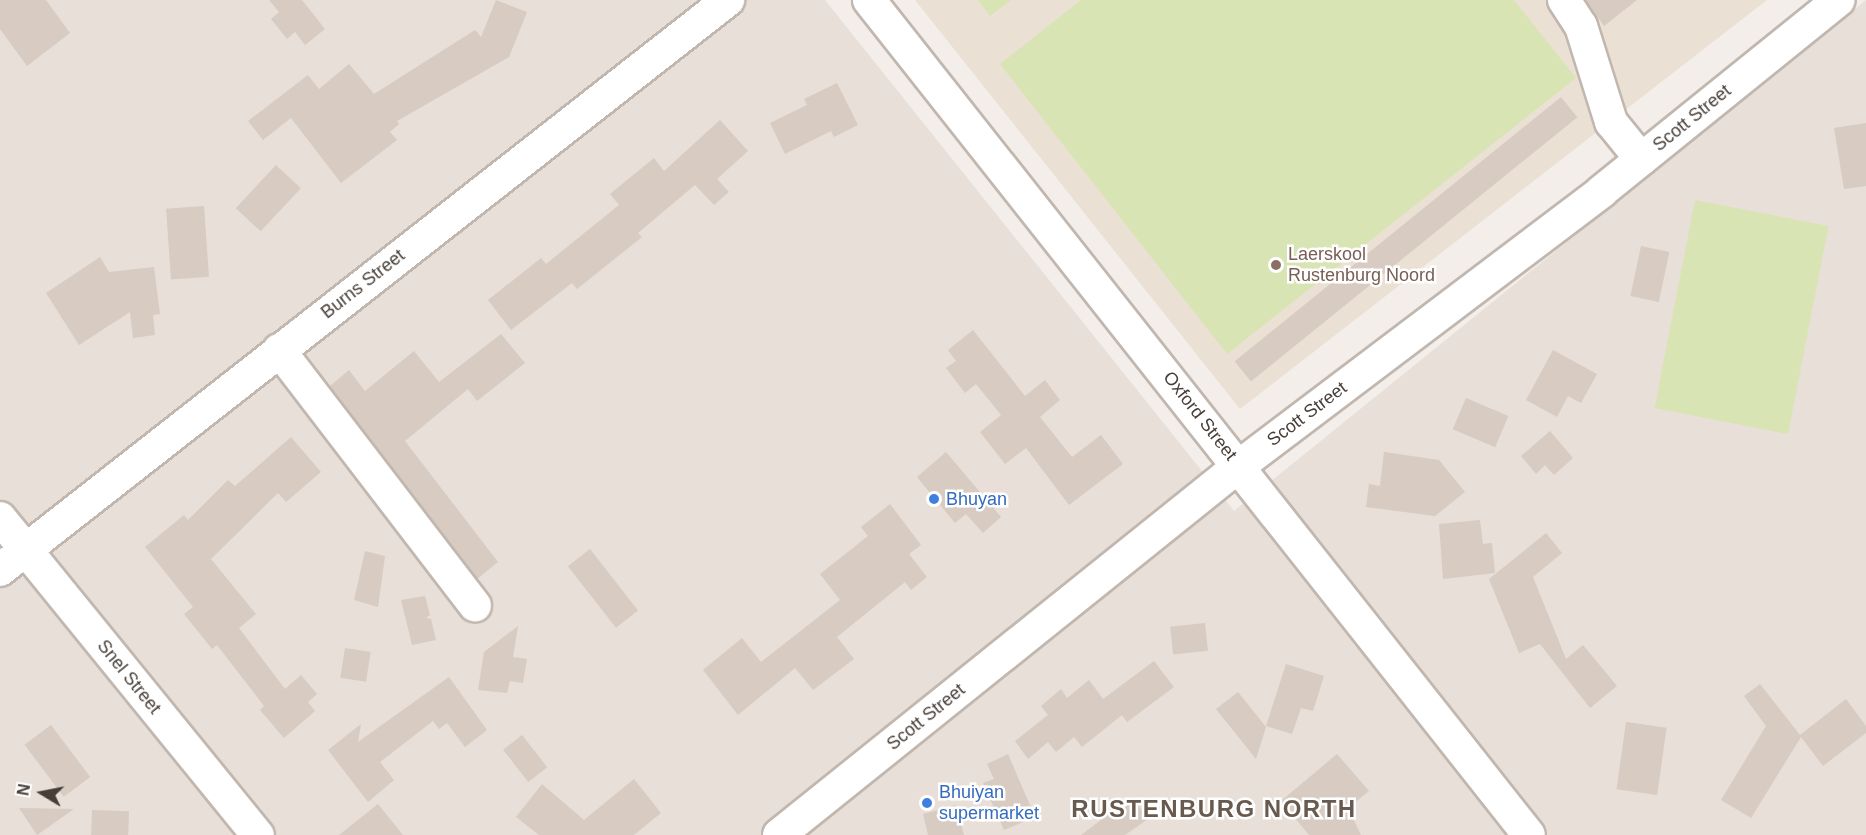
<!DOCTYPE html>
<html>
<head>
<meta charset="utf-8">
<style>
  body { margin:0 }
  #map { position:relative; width:1866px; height:835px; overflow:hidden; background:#f3eee9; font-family:Helvetica,sans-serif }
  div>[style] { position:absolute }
  .residential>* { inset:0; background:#e7dfd8 }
  .education>* { inset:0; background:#ebe0d4 }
  .green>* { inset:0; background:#d9e4b5; transform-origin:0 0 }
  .building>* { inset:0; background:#d7cbc2; transform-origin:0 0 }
  .roads { filter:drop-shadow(2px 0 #c1b7af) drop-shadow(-2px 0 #c1b7af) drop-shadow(0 2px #c1b7af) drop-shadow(0 -2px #c1b7af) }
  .minor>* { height:32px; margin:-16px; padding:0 16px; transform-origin:16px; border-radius:16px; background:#fff }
  .dots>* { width:16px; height:16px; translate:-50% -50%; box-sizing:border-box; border:3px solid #fff; border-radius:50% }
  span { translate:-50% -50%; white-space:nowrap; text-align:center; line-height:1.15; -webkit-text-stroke:5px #fff; paint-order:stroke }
  .street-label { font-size:18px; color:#473e38 }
  .education-label { font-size:18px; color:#785e54 }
  .left { translate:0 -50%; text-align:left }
  .shop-label { font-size:18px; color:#366cbe }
  .district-label { font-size:24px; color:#695a50; font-weight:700; letter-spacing:1.5px }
  .north { position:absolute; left:12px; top:763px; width:60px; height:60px; -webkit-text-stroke:4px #fff; paint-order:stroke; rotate:280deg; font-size:16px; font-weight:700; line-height:24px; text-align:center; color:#473e38 }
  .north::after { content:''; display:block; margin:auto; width:21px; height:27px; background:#473e38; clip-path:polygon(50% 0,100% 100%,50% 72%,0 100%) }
</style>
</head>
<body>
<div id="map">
  <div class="residential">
    <div style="clip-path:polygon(0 0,825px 0,1234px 511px,1866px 0,1866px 835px,0 835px)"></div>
  </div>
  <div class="education">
    <div style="clip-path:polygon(915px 0,1767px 0,1240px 409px)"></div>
  </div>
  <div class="green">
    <div style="clip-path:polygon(978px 0,1011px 0,990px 16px)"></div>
    <div style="clip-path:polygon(1081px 0,1514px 0,1576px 78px,1227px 354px,1000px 64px)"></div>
    <div style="left:1695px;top:200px;width:136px;height:212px;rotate:11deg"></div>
  </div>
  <div class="building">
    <div style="clip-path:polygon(0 0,46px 0,70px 33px,27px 66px,0 29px)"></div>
    <div style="clip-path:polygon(269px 0,302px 0,325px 29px,305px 45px,295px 32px,287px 39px,271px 19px,279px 12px)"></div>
    <div style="clip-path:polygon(496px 0,527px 12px,509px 57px,397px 121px,399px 124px,390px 132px,397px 140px,341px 183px,291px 118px,263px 140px,248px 121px,308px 75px,319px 89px,349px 64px,374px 94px,475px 30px,481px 37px)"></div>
    <div style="clip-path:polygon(1586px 0,1637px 0,1604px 26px)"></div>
    <div style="clip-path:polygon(837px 83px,858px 125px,834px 137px,831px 131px,785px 154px,770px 123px,807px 105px,804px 99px)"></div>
    <div style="left:1561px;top:97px;width:26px;height:420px;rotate:51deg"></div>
    <div style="clip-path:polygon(720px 120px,748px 151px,717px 179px,729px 192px,714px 205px,695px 185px,638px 233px,642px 237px,577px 289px,572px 283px,511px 330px,488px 300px,541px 258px,546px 264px,619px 205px,610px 194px,654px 158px,664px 171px)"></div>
    <div style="clip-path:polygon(1866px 123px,1866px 186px,1844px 189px,1834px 128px)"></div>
    <div style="left:276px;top:165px;width:34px;height:59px;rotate:43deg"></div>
    <div style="left:204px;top:206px;width:71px;height:38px;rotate:86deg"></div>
    <div style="left:1641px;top:246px;width:29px;height:51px;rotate:12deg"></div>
    <div style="clip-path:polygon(100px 257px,109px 272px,154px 267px,160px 314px,153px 315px,155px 335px,133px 338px,130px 312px,79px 345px,46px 293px)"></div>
    <div style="clip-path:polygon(973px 330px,1025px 396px,1045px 380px,1060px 400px,1040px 417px,1072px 457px,1101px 435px,1123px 464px,1069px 505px,1026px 448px,1005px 464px,980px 432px,1001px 415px,976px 384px,965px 393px,946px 368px,956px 361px,948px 350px)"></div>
    <div style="clip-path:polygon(501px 334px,525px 363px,477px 401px,468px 389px,405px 441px,498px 562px,477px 579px,330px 386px,349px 370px,365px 391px,414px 351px,439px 382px)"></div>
    <div style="clip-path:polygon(1553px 350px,1597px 374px,1581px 403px,1568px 396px,1557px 417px,1526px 400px)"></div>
    <div style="left:1466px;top:398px;width:46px;height:34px;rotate:23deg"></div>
    <div style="clip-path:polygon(1550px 431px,1573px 458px,1554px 475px,1545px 465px,1536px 474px,1521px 456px)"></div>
    <div style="clip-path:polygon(291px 437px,321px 472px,286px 502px,278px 493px,211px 559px,256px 614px,239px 628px,285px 689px,301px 675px,317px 694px,308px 702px,315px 711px,284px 738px,260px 710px,264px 706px,217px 645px,212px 649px,184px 614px,193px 607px,145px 547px,184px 515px,188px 520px,228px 480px,235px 486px)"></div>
    <div style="clip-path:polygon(946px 452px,1001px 517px,983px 533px,966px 514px,955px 523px,917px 477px)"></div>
    <div style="clip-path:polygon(1384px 452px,1439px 460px,1465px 492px,1435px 516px,1366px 507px,1369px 484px,1380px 486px)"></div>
    <div style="clip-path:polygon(890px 504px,921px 545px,909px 554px,927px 577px,911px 590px,905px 582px,837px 637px,854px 659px,813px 690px,795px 668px,738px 715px,703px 670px,742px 638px,761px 662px,840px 600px,820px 574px,868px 536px,861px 527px)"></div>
    <div style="clip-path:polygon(1480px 520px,1483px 544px,1492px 543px,1495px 573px,1443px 579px,1439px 524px)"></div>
    <div style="clip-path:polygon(1546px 533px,1562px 553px,1533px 577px,1566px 659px,1583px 645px,1617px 686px,1590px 708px,1540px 644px,1519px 653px,1489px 579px)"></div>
    <div style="left:590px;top:549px;width:78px;height:28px;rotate:52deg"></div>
    <div style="clip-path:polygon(365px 551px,385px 556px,378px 607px,354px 600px)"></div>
    <div style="clip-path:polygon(425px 596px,430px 615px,426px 618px,431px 619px,436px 640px,412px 645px,401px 600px)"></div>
    <div style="left:1205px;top:623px;width:28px;height:35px;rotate:84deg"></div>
    <div style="clip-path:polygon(518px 626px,513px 657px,527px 659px,523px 683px,510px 681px,507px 693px,478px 690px,484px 652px)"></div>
    <div style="left:345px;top:648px;width:26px;height:30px;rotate:9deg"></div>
    <div style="clip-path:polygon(1154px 661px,1174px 687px,1127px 722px,1122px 715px,1082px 747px,1074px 737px,1056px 752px,1048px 742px,1028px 759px,1015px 741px,1048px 715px,1041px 706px,1061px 689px,1067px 698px,1089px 680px,1103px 699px)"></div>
    <div style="clip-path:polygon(1286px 664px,1324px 676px,1313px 711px,1301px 708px,1292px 734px,1266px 726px)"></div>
    <div style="clip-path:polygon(449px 677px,487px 730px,465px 747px,447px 723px,439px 729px,433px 721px,380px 762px,394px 780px,368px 802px,328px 750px,361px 724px,358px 742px)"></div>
    <div style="clip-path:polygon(1760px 684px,1800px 735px,1846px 699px,1866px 726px,1866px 733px,1823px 766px,1801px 737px,1751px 818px,1721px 800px,1766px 726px,1744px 696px)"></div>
    <div style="clip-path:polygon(1238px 692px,1266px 727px,1256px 759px,1216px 709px)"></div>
    <div style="left:1626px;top:722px;width:41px;height:68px;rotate:8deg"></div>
    <div style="left:51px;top:725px;width:65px;height:33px;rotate:53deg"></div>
    <div style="left:522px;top:735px;width:41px;height:24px;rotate:52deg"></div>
    <div style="clip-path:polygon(1008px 754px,1035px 817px,1004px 830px,983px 783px,994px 779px,987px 764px)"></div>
    <div style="clip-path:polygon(1337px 754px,1369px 791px,1348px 808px,1361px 835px,1309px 835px,1281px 801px)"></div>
    <div style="clip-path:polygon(634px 779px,661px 813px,634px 835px,539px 835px,516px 817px,542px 784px,584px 820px)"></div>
    <div style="clip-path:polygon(1132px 797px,1148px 819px,1125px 835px,1081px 835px)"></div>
    <div style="clip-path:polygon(378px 804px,403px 835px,339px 835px)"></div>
    <div style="clip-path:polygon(956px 805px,964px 835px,928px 835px,923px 814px)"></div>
    <div style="clip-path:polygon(19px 808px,74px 809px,37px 835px)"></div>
    <div style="left:92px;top:810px;width:37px;height:25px;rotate:2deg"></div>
  </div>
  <div class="roads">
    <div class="minor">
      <div style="left:869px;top:0;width:1064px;rotate:51.68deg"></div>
      <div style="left:1564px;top:0;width:31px;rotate:57deg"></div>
      <div style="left:1581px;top:26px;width:101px;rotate:72.6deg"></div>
      <div style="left:1611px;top:122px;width:48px;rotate:51deg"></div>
      <div style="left:279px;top:350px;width:322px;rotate:52.5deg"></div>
      <div style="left:0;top:518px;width:409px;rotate:50.9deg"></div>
      <div style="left:0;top:570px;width:925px;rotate:-38.06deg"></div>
      <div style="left:779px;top:835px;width:590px;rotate:-38.74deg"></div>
      <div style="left:1239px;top:466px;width:455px;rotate:-37.1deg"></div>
      <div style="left:1602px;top:191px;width:304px;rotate:-38.9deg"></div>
    </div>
  </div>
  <div class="dots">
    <div style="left:1276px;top:265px;background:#8d6e63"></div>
    <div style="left:934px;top:499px;background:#3f7fe0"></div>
    <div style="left:927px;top:803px;background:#3f7fe0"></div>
  </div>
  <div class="street-label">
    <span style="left:1692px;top:118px;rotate:-39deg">Scott Street</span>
    <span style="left:363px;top:284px;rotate:-38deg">Burns Street</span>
    <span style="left:1307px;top:414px;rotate:-37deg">Scott Street</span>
    <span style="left:1200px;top:416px;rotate:52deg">Oxford Street</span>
    <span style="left:129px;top:677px;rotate:51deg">Snel Street</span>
    <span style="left:926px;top:717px;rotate:-39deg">Scott Street</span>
  </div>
  <div class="education-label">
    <span class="left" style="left:1288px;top:265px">Laerskool<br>Rustenburg Noord</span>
  </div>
  <div class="shop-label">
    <span class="left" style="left:946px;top:499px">Bhuyan</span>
    <span class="left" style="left:939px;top:803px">Bhuiyan<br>supermarket</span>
  </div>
  <div class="district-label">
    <span style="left:1214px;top:809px">RUSTENBURG NORTH</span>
  </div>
  <div class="north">N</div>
</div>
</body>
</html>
